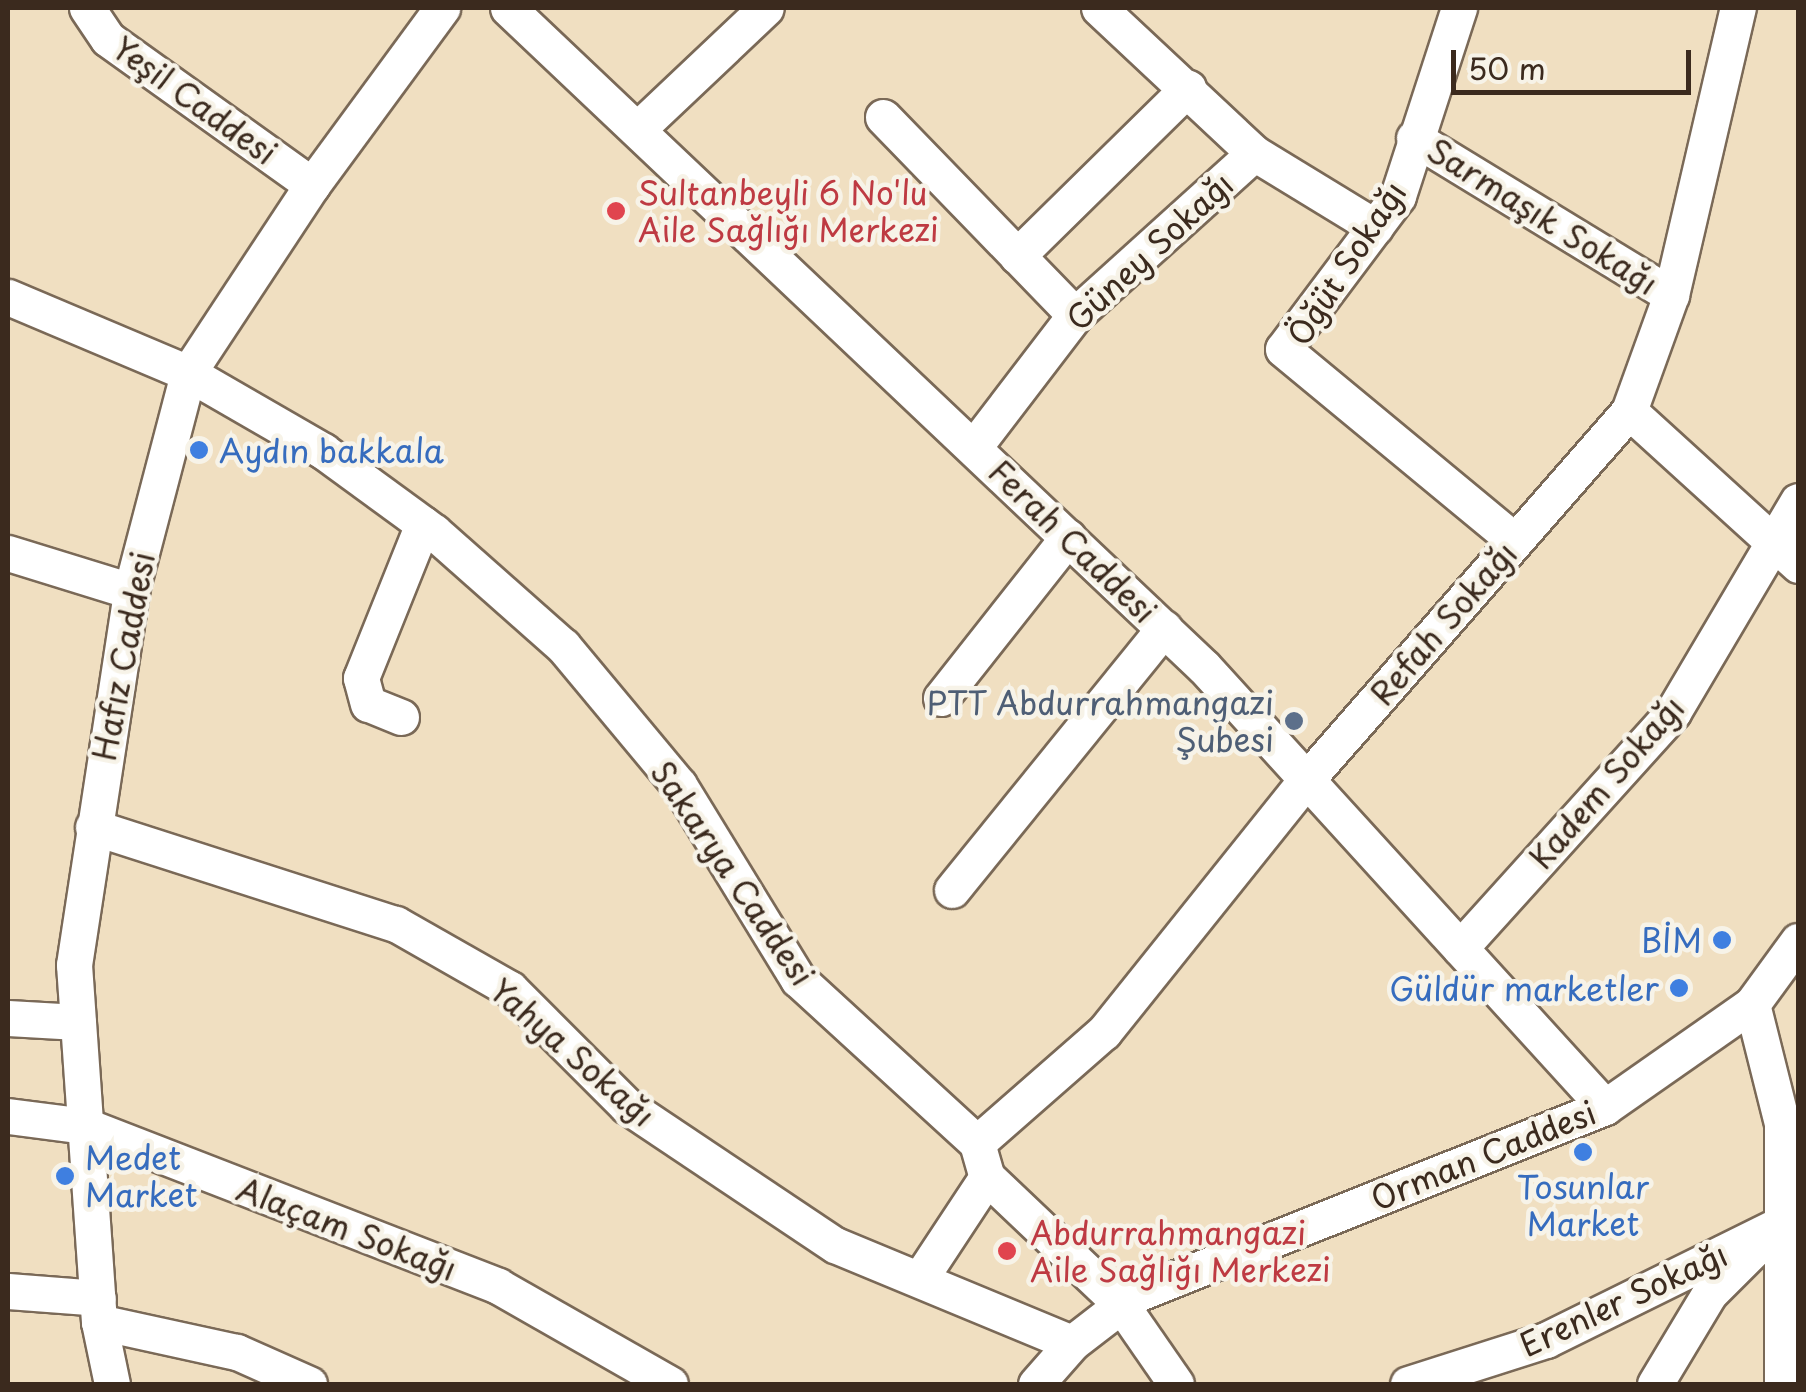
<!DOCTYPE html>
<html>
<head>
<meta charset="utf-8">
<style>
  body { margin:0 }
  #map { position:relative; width:1806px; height:1392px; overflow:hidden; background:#f0dfc1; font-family:"Playpen Sans",sans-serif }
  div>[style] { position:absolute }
  .roads { filter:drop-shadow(2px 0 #7a6957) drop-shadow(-2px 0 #7a6957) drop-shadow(0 2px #7a6957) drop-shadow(0 -2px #7a6957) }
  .minor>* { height:35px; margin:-17.5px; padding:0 17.5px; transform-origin:17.5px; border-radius:17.5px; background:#fff }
  .dots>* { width:28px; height:28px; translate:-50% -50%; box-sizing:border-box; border:5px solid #f7f3e8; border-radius:50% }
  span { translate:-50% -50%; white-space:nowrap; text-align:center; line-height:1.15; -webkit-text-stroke:9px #f7f3e8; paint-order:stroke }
  .street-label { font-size:32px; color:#3b2a1e }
  .health-label { font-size:32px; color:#be3a42 }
  .left { translate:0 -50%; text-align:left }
  .shop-label { font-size:32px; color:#366cbe }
  .right { translate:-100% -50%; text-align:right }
  .service-label { font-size:32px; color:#4e5e75 }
  .frame { position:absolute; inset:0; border:10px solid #3b2a1e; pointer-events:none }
  .scale { position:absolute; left:1451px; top:50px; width:240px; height:45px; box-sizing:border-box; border:5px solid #3b2a1e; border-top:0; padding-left:12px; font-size:30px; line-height:35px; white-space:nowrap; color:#3b2a1e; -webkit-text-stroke:8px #f7f3e8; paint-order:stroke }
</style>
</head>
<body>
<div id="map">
  <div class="roads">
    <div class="minor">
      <div style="left:87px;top:8px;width:37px;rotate:56deg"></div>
      <div style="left:108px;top:39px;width:251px;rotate:35.6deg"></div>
      <div style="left:508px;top:8px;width:958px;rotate:43.44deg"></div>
      <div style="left:1204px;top:667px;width:595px;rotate:47.66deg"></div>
      <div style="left:1099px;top:8px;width:212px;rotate:43.1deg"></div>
      <div style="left:1254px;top:153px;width:142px;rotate:31.4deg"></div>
      <div style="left:1459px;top:8px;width:198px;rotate:108deg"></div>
      <div style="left:1398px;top:196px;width:191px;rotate:126.9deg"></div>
      <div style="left:1283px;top:349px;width:301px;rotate:39.6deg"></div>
      <div style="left:883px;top:117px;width:276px;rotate:45.9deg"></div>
      <div style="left:640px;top:127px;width:173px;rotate:-43.4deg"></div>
      <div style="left:1414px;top:138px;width:301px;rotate:31.4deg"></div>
      <div style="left:1017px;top:256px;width:240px;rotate:-44.5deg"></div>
      <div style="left:8px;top:297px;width:195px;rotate:22.9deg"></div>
      <div style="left:188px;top:373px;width:156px;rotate:30deg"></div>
      <div style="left:323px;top:451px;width:137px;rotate:36.1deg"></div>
      <div style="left:434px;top:532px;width:172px;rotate:41.5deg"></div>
      <div style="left:563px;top:646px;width:181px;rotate:50.2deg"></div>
      <div style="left:679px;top:785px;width:228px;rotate:58.5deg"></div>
      <div style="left:798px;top:979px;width:243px;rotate:42.5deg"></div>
      <div style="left:977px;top:1143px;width:35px;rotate:74deg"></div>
      <div style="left:987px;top:1177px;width:183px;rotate:43.5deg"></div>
      <div style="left:1120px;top:1303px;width:98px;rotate:55.3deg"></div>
      <div style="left:1629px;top:411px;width:229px;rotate:42.3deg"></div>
      <div style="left:974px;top:447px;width:166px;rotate:-52.6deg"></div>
      <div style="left:1075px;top:315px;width:241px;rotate:-42.1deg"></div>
      <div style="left:8px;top:553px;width:129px;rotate:17.2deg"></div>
      <div style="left:941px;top:698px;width:205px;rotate:-51.7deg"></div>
      <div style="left:401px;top:717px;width:35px;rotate:-158deg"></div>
      <div style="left:368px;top:704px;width:27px;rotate:-105deg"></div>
      <div style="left:361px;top:678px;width:166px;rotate:-68.1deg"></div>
      <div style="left:93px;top:827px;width:318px;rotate:17.8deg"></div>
      <div style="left:396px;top:924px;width:131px;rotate:29.7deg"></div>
      <div style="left:510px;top:989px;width:165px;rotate:45deg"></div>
      <div style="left:627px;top:1106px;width:250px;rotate:33.8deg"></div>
      <div style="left:835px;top:1245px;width:256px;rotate:22.5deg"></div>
      <div style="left:952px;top:890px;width:337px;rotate:-51deg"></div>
      <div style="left:1460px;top:948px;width:318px;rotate:-47.9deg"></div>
      <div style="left:1673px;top:712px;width:245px;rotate:-59.4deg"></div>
      <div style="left:1752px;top:1004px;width:123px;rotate:75.9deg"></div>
      <div style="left:1782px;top:1123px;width:261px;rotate:90deg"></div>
      <div style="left:8px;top:1018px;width:70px;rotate:3.3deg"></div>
      <div style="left:8px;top:1116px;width:79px;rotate:7.3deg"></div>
      <div style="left:86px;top:1126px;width:442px;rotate:21.2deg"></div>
      <div style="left:498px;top:1286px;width:198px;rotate:29.7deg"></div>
      <div style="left:977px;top:1143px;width:169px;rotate:-41.2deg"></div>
      <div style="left:1104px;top:1032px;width:324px;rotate:-51.3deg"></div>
      <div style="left:1307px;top:779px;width:489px;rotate:-48.8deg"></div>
      <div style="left:1629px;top:411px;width:123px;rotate:-70.1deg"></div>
      <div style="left:1671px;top:295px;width:295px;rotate:-76.9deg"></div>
      <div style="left:921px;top:1277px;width:120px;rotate:-56.6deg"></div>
      <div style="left:8px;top:1291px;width:90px;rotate:4.4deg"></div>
      <div style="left:99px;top:1322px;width:141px;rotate:12.3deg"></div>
      <div style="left:237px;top:1352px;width:79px;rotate:24deg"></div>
      <div style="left:112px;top:1384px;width:63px;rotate:-101.8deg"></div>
      <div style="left:99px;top:1322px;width:358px;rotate:-94deg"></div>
      <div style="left:74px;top:965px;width:378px;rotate:-81.3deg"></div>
      <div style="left:131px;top:591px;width:225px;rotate:-75.3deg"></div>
      <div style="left:188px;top:373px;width:225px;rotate:-56.6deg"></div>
      <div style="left:312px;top:185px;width:220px;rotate:-53.7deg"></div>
      <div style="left:1036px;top:1384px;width:55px;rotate:-48.7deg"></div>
      <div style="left:1072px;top:1343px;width:78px;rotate:-37.7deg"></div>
      <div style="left:1134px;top:1295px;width:507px;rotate:-21.76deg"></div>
      <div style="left:1605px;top:1107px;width:179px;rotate:-35deg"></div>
      <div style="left:1752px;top:1004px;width:78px;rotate:-53.9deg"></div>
      <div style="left:1408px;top:1384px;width:145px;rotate:-17.7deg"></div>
      <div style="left:1546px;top:1340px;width:258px;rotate:-26.3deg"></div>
      <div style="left:1655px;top:1384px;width:105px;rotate:-59deg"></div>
      <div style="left:1709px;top:1294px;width:61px;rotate:-45deg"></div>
    </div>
  </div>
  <div class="dots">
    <div style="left:616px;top:211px;background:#e0444e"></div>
    <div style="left:199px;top:450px;background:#3f7fe0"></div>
    <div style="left:1294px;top:721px;background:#5c6f8a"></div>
    <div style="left:1722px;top:940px;background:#3f7fe0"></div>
    <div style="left:1679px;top:988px;background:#3f7fe0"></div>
    <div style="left:1583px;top:1152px;background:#3f7fe0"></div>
    <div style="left:65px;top:1176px;background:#3f7fe0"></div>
    <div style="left:1007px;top:1251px;background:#e0444e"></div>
  </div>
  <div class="street-label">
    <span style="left:195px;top:100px;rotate:36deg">Yeşil Caddesi</span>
    <span style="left:1543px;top:216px;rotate:32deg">Sarmaşık Sokağı</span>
    <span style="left:1149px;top:251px;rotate:-43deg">Güney Sokağı</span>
    <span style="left:1346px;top:263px;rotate:-57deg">Öğüt Sokağı</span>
    <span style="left:1073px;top:541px;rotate:44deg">Ferah Caddesi</span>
    <span style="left:1443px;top:623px;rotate:-49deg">Refah Sokağı</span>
    <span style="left:123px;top:656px;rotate:-79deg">Hafız Caddesi</span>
    <span style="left:1606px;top:782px;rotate:-49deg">Kadem Sokağı</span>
    <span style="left:733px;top:873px;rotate:56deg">Sakarya Caddesi</span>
    <span style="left:573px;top:1052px;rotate:41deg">Yahya Sokağı</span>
    <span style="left:1483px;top:1155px;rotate:-22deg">Orman Caddesi</span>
    <span style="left:347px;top:1228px;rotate:21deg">Alaçam Sokağı</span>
    <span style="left:1623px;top:1299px;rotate:-25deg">Erenler Sokağı</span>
  </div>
  <div class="health-label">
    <span class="left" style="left:638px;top:211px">Sultanbeyli 6 No'lu<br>Aile Sağlığı Merkezi</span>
    <span class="left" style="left:1030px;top:1251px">Abdurrahmangazi<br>Aile Sağlığı Merkezi</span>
  </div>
  <div class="shop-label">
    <span class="left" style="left:219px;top:450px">Aydın bakkala</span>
    <span class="right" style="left:1702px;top:940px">BİM</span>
    <span class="right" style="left:1659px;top:988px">Güldür marketler</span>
    <span class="left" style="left:85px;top:1176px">Medet<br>Market</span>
    <span style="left:1583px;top:1205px">Tosunlar<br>Market</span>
  </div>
  <div class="service-label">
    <span class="right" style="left:1274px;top:721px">PTT Abdurrahmangazi<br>Şubesi</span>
  </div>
  <div class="frame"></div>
  <div class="scale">50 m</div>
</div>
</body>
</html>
